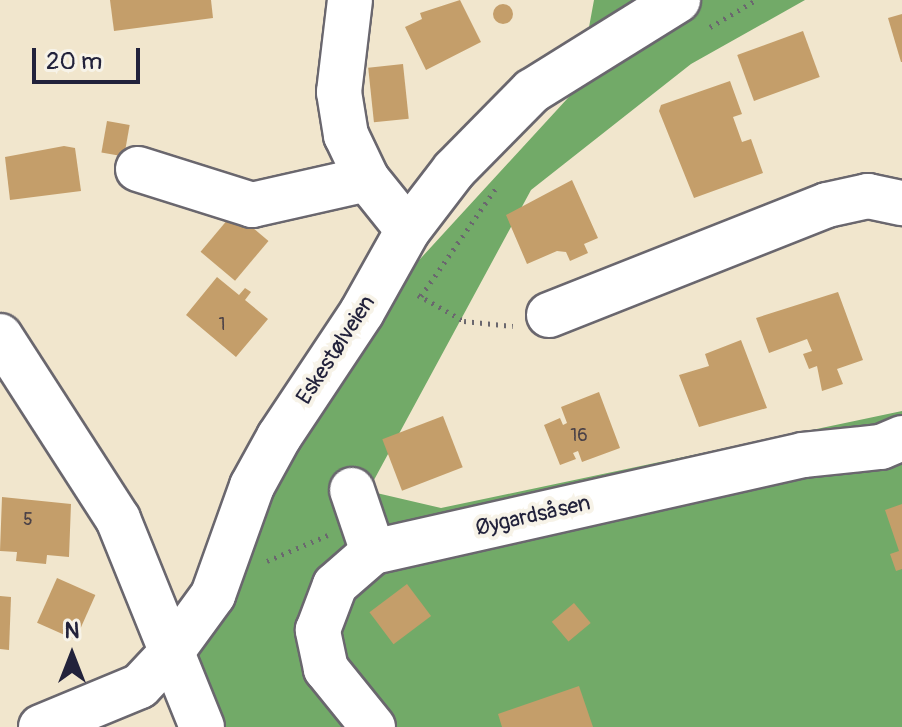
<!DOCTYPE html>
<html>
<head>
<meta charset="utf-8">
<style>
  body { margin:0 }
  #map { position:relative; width:902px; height:727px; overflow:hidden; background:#f1e6cd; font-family:Pangolin,sans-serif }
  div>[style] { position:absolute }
  .forest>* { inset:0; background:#72aa68 }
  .building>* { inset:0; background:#c49e6a; transform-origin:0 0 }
  .round { border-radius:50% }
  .path>* { height:5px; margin-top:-2.5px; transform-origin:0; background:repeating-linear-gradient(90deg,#6a676e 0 2px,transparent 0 8px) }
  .roads { filter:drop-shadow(2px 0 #6a676e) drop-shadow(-2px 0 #6a676e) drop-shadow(0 2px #6a676e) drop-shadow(0 -2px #6a676e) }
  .minor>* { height:44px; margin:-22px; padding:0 22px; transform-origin:22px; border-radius:22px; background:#fff }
  .major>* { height:44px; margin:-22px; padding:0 22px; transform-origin:22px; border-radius:22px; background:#fff }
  span { translate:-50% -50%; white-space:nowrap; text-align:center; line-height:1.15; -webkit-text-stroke:8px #f7f3e8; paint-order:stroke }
  .number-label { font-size:18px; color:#4a4147 }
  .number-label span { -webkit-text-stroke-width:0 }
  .street-label { font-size:22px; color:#22223b }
  .north { position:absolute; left:32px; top:615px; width:80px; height:80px; -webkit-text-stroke:6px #f7f3e8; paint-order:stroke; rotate:0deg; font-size:22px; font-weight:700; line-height:32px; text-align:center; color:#22223b }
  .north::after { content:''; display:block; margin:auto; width:28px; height:36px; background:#22223b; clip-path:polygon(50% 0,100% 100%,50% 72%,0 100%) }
  .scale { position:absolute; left:32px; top:48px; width:108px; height:36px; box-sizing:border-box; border:4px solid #22223b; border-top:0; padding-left:10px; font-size:24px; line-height:28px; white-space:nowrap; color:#22223b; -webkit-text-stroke:6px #f7f3e8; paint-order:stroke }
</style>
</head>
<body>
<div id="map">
  <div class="forest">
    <div style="clip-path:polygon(594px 0,805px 0,691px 64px,531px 190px,368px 491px,441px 508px,902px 411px,902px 727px,222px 727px,189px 636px,308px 431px,410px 270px,578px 87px)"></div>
  </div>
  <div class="building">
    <div style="clip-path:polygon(110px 0,211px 0,213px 18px,114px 31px)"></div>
    <div style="clip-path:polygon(460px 0,481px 42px,426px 70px,405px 27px,422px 19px,420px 13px)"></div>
    <div class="round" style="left:493px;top:4px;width:20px;height:20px"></div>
    <div style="clip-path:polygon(902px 14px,902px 62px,901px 62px,888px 18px)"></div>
    <div style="left:803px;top:31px;width:49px;height:70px;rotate:70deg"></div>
    <div style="left:403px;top:64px;width:55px;height:35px;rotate:84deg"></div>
    <div style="clip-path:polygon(730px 81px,742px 114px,733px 117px,742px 142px,751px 139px,763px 173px,694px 198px,659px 111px,661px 105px)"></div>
    <div style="left:107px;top:121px;width:23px;height:32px;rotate:10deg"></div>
    <div style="clip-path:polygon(64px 146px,75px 148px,81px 191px,10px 200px,5px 157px)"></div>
    <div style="clip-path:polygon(572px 180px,598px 238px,584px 244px,588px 253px,570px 261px,566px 252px,557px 251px,527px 264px,506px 215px)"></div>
    <div style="left:234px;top:212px;width:45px;height:52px;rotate:40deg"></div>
    <div style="clip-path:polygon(217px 277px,239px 295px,245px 288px,251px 292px,245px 300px,268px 319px,236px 357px,186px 315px)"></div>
    <div style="clip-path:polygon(838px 292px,863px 360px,837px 369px,843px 384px,822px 391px,817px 366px,809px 369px,803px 354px,812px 351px,807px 339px,769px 353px,756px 318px)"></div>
    <div style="clip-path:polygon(741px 340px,767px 408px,699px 427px,679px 375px,709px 366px,705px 354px)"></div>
    <div style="clip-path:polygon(599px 392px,620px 448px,582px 462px,578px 451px,573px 453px,576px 459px,560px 465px,544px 425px,560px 418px,563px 425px,567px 423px,561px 407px)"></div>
    <div style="left:443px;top:416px;width:55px;height:65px;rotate:69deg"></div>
    <div style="clip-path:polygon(2px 497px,71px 504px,69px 557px,47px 555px,46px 564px,16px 561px,17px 552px,0 551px)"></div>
    <div style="clip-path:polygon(902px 504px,902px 569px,896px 571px,890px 554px,899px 551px,885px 510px)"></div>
    <div style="left:57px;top:578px;width:42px;height:49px;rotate:24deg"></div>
    <div style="left:407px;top:584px;width:40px;height:47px;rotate:53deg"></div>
    <div style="clip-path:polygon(0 596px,11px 597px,9px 650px,0 649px)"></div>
    <div style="left:574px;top:603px;width:26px;height:29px;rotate:50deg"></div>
    <div style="clip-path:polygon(579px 686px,593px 727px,502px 727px,498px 714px)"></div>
  </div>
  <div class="path">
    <div style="left:710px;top:27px;width:53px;rotate:-30.4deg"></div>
    <div style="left:418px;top:295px;width:53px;rotate:29.5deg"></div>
    <div style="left:464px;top:321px;width:49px;rotate:5.8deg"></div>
    <div style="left:421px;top:296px;width:131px;rotate:-55.2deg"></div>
    <div style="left:267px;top:561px;width:66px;rotate:-23.1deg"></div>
  </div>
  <div class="roads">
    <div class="minor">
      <div style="left:350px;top:0;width:93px;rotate:96.8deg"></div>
      <div style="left:339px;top:92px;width:44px;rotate:80.8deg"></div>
      <div style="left:346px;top:135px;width:49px;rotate:64.5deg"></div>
      <div style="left:367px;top:179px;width:65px;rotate:51.2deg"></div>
      <div style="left:138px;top:169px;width:120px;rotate:17.5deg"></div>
      <div style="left:252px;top:205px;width:118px;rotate:-12.7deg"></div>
      <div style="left:549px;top:315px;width:299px;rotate:-21.6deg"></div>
      <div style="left:827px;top:205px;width:42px;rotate:-12.4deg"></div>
      <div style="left:868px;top:196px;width:35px;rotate:12deg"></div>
      <div style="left:0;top:336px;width:218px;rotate:57.2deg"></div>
      <div style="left:118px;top:519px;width:224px;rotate:68deg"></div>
      <div style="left:352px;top:490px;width:65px;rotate:71.3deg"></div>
      <div style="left:373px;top:727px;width:75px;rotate:-129deg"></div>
      <div style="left:326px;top:669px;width:40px;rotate:-102deg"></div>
      <div style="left:318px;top:630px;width:48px;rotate:-69.3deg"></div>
      <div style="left:335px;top:585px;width:50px;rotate:-41deg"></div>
      <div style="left:373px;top:552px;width:441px;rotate:-12.7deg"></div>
      <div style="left:803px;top:455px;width:78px;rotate:-5.9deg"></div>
      <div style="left:881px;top:447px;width:23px;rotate:-23deg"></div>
    </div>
    <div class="major">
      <div style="left:41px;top:727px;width:107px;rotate:-22.5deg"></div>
      <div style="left:140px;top:686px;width:44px;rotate:-46.8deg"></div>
      <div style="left:170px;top:654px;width:73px;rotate:-53.9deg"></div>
      <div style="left:213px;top:595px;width:116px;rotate:-70.3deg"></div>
      <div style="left:252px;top:486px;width:56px;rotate:-61.1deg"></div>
      <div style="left:279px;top:437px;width:150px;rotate:-56.4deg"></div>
      <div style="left:362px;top:312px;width:94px;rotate:-60.7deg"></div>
      <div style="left:408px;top:230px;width:76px;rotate:-52.5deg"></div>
      <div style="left:454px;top:170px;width:111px;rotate:-45.4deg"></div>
      <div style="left:532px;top:91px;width:172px;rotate:-31.9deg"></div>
    </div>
  </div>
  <div class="number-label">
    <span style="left:222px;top:325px">1</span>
    <span style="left:579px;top:436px">16</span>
    <span style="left:28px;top:520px">5</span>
  </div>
  <div class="street-label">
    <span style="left:336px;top:350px;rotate:-57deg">Eskestølveien</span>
    <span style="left:533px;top:516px;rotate:-13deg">Øygardsåsen</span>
  </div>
  <div class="north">N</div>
  <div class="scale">20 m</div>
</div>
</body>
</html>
